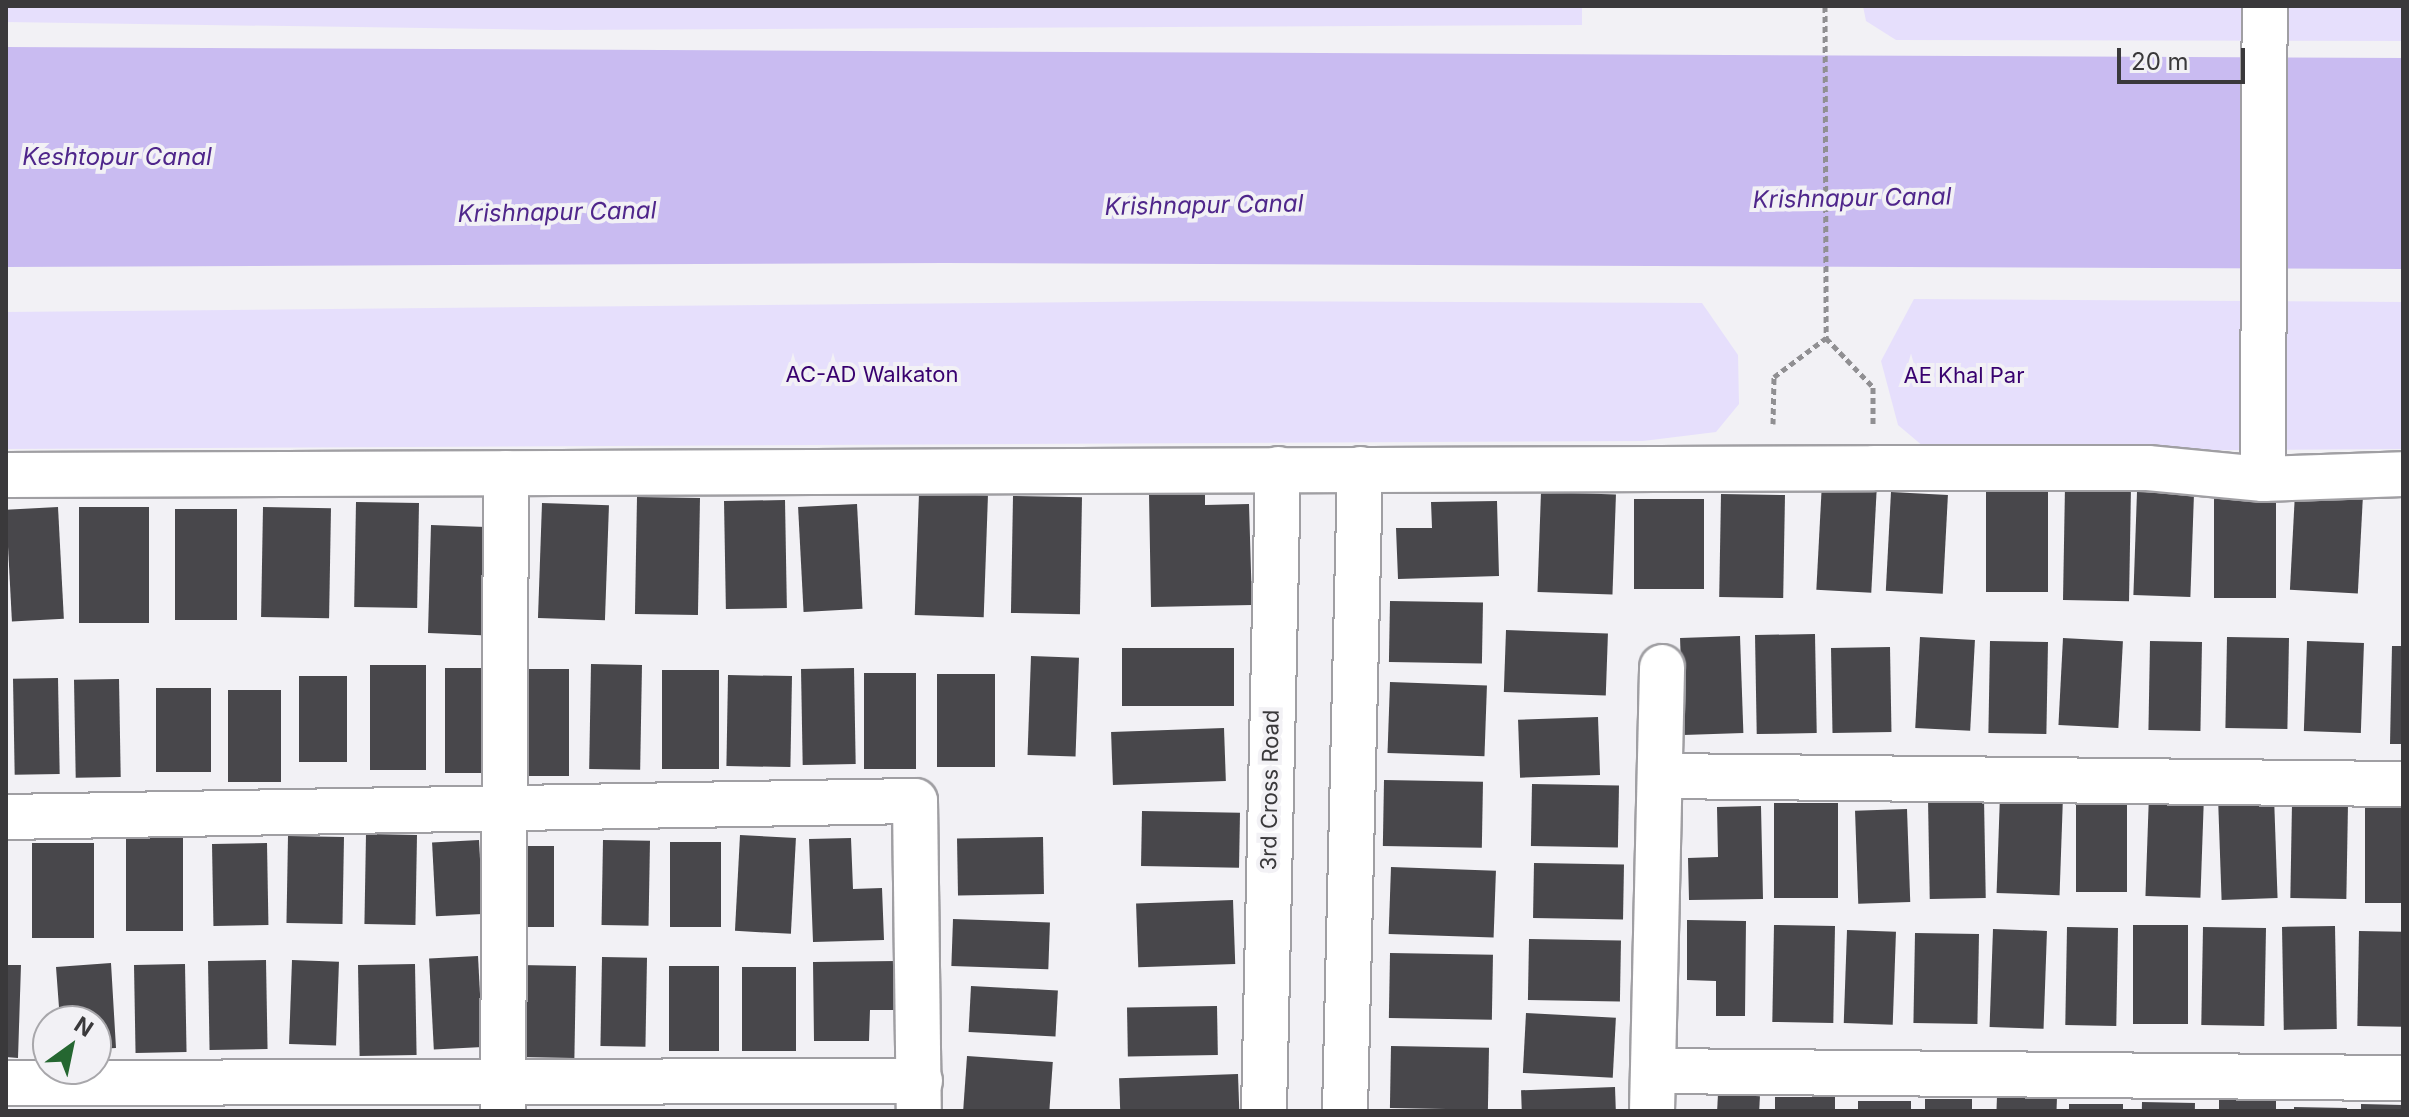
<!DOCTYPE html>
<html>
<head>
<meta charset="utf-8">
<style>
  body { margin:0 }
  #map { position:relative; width:2409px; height:1117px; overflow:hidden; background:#f2f1f5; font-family:Inter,sans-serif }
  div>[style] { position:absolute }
  .green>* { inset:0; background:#e6dffc }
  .water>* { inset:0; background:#c9bbf1 }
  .building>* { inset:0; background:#48474b; transform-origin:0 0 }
  .path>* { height:5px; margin-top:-2.5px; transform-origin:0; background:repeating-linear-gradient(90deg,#908f92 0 6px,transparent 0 10px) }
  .roads { filter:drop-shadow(2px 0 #a09fa3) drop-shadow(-2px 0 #a09fa3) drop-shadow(0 2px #a09fa3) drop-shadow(0 -2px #a09fa3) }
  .minor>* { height:44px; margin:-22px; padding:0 22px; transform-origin:22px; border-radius:22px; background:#fff }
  span { translate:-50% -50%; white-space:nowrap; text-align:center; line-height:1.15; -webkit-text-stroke:8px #f2f1f5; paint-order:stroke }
  .park-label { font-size:22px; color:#38016f }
  .street-label { font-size:22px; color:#3a393b }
  .water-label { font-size:24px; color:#4f268b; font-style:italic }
  .frame { position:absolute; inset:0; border:8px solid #3a393b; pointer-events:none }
  .north { position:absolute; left:32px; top:1005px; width:80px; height:80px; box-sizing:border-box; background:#f2f1f5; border:2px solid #a8a7ab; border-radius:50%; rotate:33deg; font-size:22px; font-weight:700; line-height:32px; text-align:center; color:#3a393b }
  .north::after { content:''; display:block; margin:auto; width:28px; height:36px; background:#256731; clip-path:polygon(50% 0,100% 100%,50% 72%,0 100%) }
  .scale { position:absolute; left:2117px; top:48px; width:128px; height:36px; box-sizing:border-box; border:4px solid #3a393b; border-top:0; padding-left:10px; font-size:24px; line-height:28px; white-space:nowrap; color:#3a393b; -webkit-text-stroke:6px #f2f1f5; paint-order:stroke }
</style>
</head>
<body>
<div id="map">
  <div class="green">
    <div style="clip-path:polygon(6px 6px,1582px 6px,1582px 25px,555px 30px,6px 22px)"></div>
    <div style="clip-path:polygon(1863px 6px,2403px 6px,2403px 41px,1896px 40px,1866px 21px)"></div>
    <div style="clip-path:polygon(1914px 299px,2403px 302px,2403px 449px,1930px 452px,1898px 425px,1881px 361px)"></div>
    <div style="clip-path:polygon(1198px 301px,1702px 303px,1738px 355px,1739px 404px,1716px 432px,1643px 441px,6px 449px,6px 312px)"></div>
  </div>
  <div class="water">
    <div style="clip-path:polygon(6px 47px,2403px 58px,2403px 269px,944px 263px,6px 267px)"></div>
  </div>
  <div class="building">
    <div style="left:1822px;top:482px;width:55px;height:108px;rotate:3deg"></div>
    <div style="left:1986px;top:485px;width:62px;height:107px"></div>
    <div style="left:2065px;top:486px;width:66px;height:114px;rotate:1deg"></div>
    <div style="left:1541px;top:492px;width:75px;height:100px;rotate:2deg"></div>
    <div style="left:1891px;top:492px;width:57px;height:99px;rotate:3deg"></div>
    <div style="left:2137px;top:492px;width:57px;height:103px;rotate:2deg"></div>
    <div style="left:919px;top:493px;width:69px;height:122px;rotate:2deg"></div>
    <div style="clip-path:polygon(1205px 493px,1205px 505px,1249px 504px,1252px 605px,1151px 607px,1149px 494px)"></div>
    <div style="left:2295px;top:493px;width:68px;height:97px;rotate:3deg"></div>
    <div style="left:1721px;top:494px;width:64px;height:103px;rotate:1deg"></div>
    <div style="left:1013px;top:496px;width:69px;height:117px;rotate:1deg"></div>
    <div style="left:637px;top:497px;width:63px;height:117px;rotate:1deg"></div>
    <div style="left:2214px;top:498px;width:62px;height:100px"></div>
    <div style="left:1634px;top:499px;width:70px;height:90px"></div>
    <div style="left:785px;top:500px;width:108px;height:61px;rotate:89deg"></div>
    <div style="clip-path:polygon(1497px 501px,1499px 576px,1398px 579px,1396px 528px,1432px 528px,1431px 502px)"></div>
    <div style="left:356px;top:502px;width:63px;height:105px;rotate:1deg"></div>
    <div style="left:542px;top:503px;width:67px;height:115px;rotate:2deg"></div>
    <div style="left:857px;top:504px;width:105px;height:59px;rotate:87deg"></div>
    <div style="left:58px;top:507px;width:112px;height:52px;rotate:87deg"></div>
    <div style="left:79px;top:507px;width:70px;height:116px"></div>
    <div style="left:263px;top:507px;width:68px;height:110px;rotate:1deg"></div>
    <div style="left:175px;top:509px;width:62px;height:111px"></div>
    <div style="clip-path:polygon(431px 525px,486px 527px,499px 636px,428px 633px)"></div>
    <div style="left:1390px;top:601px;width:93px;height:61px;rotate:1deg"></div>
    <div style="left:1506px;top:630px;width:102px;height:62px;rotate:2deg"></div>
    <div style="left:1815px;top:634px;width:99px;height:60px;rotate:89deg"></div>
    <div style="left:1740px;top:636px;width:97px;height:60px;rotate:88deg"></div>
    <div style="left:1920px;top:637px;width:55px;height:91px;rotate:3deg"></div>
    <div style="left:2227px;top:637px;width:62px;height:91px;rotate:1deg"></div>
    <div style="left:2063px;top:638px;width:60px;height:87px;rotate:3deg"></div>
    <div style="left:1990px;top:641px;width:58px;height:92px;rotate:1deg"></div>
    <div style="left:2150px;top:641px;width:52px;height:89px;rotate:1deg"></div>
    <div style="left:2307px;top:641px;width:57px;height:90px;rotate:2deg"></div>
    <div style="clip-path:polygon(2392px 646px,2403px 646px,2403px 744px,2390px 744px)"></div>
    <div style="left:1890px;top:647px;width:85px;height:59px;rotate:89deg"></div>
    <div style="left:1122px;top:648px;width:112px;height:58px"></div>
    <div style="left:1031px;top:656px;width:48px;height:99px;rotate:2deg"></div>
    <div style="left:591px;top:664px;width:51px;height:105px;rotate:1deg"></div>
    <div style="left:370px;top:665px;width:56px;height:105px"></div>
    <div style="left:445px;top:668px;width:55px;height:105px"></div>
    <div style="left:854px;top:668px;width:96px;height:53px;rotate:89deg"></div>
    <div style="left:515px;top:669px;width:54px;height:107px"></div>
    <div style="left:662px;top:670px;width:57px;height:99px"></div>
    <div style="left:864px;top:673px;width:52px;height:96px"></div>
    <div style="left:937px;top:674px;width:58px;height:93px"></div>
    <div style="left:728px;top:675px;width:64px;height:91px;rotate:1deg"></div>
    <div style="left:299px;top:676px;width:48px;height:86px"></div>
    <div style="left:58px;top:678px;width:96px;height:45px;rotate:89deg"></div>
    <div style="left:119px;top:679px;width:98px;height:45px;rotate:89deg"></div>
    <div style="left:1390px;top:682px;width:97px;height:71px;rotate:2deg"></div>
    <div style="left:156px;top:688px;width:55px;height:84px"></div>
    <div style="left:228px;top:690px;width:53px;height:92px"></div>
    <div style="left:1598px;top:717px;width:58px;height:80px;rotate:88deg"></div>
    <div style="left:1224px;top:728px;width:53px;height:113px;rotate:88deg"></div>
    <div style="left:1384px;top:780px;width:99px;height:66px;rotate:1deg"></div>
    <div style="left:1532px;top:784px;width:87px;height:62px;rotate:1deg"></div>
    <div style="left:2149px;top:794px;width:55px;height:102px;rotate:2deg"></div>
    <div style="left:2000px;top:795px;width:63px;height:98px;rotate:2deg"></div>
    <div style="left:2274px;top:796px;width:102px;height:56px;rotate:88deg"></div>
    <div style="left:2076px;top:797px;width:51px;height:95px"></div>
    <div style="left:1984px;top:798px;width:100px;height:56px;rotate:89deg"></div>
    <div style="left:2403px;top:800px;width:103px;height:38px;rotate:90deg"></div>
    <div style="left:1774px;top:803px;width:64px;height:95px"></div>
    <div style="left:2292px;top:803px;width:56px;height:95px;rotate:1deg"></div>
    <div style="clip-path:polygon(1761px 806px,1763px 899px,1689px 900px,1688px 858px,1718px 857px,1717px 807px)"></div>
    <div style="left:1907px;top:809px;width:93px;height:52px;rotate:88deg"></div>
    <div style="left:1142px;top:811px;width:98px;height:55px;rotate:1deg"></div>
    <div style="left:366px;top:834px;width:51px;height:90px;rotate:1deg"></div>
    <div style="left:740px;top:835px;width:56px;height:96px;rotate:3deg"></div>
    <div style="left:288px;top:836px;width:56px;height:87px;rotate:1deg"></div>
    <div style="left:1043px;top:837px;width:57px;height:86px;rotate:89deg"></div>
    <div style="left:126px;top:838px;width:57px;height:93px"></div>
    <div style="clip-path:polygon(851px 838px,853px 889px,882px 888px,884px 940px,813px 942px,809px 839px)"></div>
    <div style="left:479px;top:840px;width:74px;height:47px;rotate:87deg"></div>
    <div style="left:603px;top:840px;width:47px;height:85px;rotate:1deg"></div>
    <div style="left:670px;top:842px;width:51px;height:85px"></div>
    <div style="left:94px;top:843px;width:95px;height:62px;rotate:90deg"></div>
    <div style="left:267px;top:843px;width:82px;height:55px;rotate:89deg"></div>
    <div style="left:507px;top:846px;width:47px;height:81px"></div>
    <div style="left:1534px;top:863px;width:90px;height:55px;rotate:1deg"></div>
    <div style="left:1391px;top:867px;width:105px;height:67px;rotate:2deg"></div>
    <div style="left:1233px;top:900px;width:64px;height:97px;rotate:88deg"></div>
    <div style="left:953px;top:919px;width:97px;height:47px;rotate:2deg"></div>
    <div style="clip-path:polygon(1687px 920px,1746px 921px,1745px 1016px,1716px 1016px,1716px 981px,1687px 980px)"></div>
    <div style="left:1774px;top:925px;width:61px;height:97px;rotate:1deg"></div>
    <div style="left:2133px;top:925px;width:55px;height:99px"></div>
    <div style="left:2335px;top:926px;width:103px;height:53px;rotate:89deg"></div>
    <div style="left:2067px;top:927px;width:51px;height:98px;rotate:1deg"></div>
    <div style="left:2203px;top:927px;width:63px;height:98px;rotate:1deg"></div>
    <div style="left:1993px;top:929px;width:54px;height:98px;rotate:2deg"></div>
    <div style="left:1847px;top:930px;width:49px;height:93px;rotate:2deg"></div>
    <div style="left:2359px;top:931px;width:44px;height:95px;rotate:1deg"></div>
    <div style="left:1915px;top:933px;width:64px;height:90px;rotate:1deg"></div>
    <div style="left:1529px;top:939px;width:92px;height:61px;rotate:1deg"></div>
    <div style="left:1390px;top:953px;width:103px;height:65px;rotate:1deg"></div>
    <div style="left:478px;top:956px;width:91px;height:49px;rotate:87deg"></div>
    <div style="left:602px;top:957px;width:45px;height:89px;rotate:1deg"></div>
    <div style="left:266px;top:960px;width:89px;height:58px;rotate:89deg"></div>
    <div style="left:292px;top:960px;width:47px;height:84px;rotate:2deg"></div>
    <div style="clip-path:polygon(896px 961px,897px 1010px,870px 1010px,869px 1041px,814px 1041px,813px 962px)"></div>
    <div style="clip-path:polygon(111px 963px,116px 1048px,96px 1049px,96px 1021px,60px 1021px,56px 967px)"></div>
    <div style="left:185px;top:964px;width:88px;height:51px;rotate:89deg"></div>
    <div style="left:415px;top:964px;width:91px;height:57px;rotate:89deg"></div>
    <div style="clip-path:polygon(6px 965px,21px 965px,18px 1058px,6px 1057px)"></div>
    <div style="left:519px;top:965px;width:57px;height:92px;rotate:1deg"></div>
    <div style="left:669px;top:966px;width:50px;height:85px"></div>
    <div style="left:742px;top:967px;width:54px;height:84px"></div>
    <div style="left:971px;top:986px;width:87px;height:46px;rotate:3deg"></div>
    <div style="left:1217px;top:1006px;width:49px;height:90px;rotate:89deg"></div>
    <div style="left:1526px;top:1013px;width:90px;height:60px;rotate:3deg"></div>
    <div style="left:1391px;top:1046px;width:98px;height:62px;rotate:1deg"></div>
    <div style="left:967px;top:1056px;width:86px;height:55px;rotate:4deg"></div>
    <div style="left:1238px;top:1074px;width:37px;height:119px;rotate:88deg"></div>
    <div style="left:1615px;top:1087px;width:24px;height:94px;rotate:88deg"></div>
    <div style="left:2219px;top:1091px;width:57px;height:20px"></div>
    <div style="left:1718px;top:1094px;width:42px;height:17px;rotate:3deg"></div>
    <div style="left:1997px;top:1096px;width:60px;height:15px;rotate:2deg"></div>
    <div style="left:1835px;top:1097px;width:14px;height:60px;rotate:90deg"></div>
    <div style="left:1925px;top:1099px;width:47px;height:12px"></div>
    <div style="left:1858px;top:1101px;width:53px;height:10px"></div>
    <div style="left:2142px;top:1102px;width:53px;height:9px;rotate:1deg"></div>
    <div style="left:2069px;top:1104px;width:54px;height:7px"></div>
    <div style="clip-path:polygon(2361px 1104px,2403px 1105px,2403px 1111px,2361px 1111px)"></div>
    <div style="clip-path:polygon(2294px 1107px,2347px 1108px,2347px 1111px,2294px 1111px)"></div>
  </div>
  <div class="path">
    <div style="left:1825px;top:6px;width:332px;rotate:89.8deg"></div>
    <div style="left:1773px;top:424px;width:47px;rotate:-88.8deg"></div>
    <div style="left:1774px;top:377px;width:65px;rotate:-36.9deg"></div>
    <div style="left:1826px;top:338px;width:68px;rotate:46.2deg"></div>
    <div style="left:1873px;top:387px;width:38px;rotate:90deg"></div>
  </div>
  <div class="roads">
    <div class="minor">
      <div style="left:6px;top:475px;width:1868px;rotate:-0.21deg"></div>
      <div style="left:1874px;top:468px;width:274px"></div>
      <div style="left:2148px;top:468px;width:116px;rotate:5.5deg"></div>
      <div style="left:2263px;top:479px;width:140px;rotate:-2deg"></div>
      <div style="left:2263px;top:479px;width:473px;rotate:-89.8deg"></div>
      <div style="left:1660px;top:776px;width:743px;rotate:0.62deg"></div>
      <div style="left:6px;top:817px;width:909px;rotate:-1.01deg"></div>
      <div style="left:915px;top:801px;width:310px;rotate:89.3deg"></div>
      <div style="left:1654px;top:1071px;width:749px;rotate:0.54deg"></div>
      <div style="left:6px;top:1083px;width:914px;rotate:-0.13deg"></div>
      <div style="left:503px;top:1111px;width:638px;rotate:-89.73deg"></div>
      <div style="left:1264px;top:1111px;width:642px;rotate:-88.75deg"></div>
      <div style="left:1345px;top:1111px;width:642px;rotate:-88.66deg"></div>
      <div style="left:1652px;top:1111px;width:444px;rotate:-88.7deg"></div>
    </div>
  </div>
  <div class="park-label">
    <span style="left:872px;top:375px">AC-AD Walkaton</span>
    <span style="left:1964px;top:376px">AE Khal Par</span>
  </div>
  <div class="street-label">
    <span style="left:1270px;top:790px;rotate:-89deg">3rd Cross Road</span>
  </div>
  <div class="water-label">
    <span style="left:117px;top:157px">Keshtopur Canal</span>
    <span style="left:1852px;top:198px;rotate:-1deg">Krishnapur Canal</span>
    <span style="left:1204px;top:205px;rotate:-1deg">Krishnapur Canal</span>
    <span style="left:557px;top:212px;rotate:-1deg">Krishnapur Canal</span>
  </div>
  <div class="frame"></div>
  <div class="north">N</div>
  <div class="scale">20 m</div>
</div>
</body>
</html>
